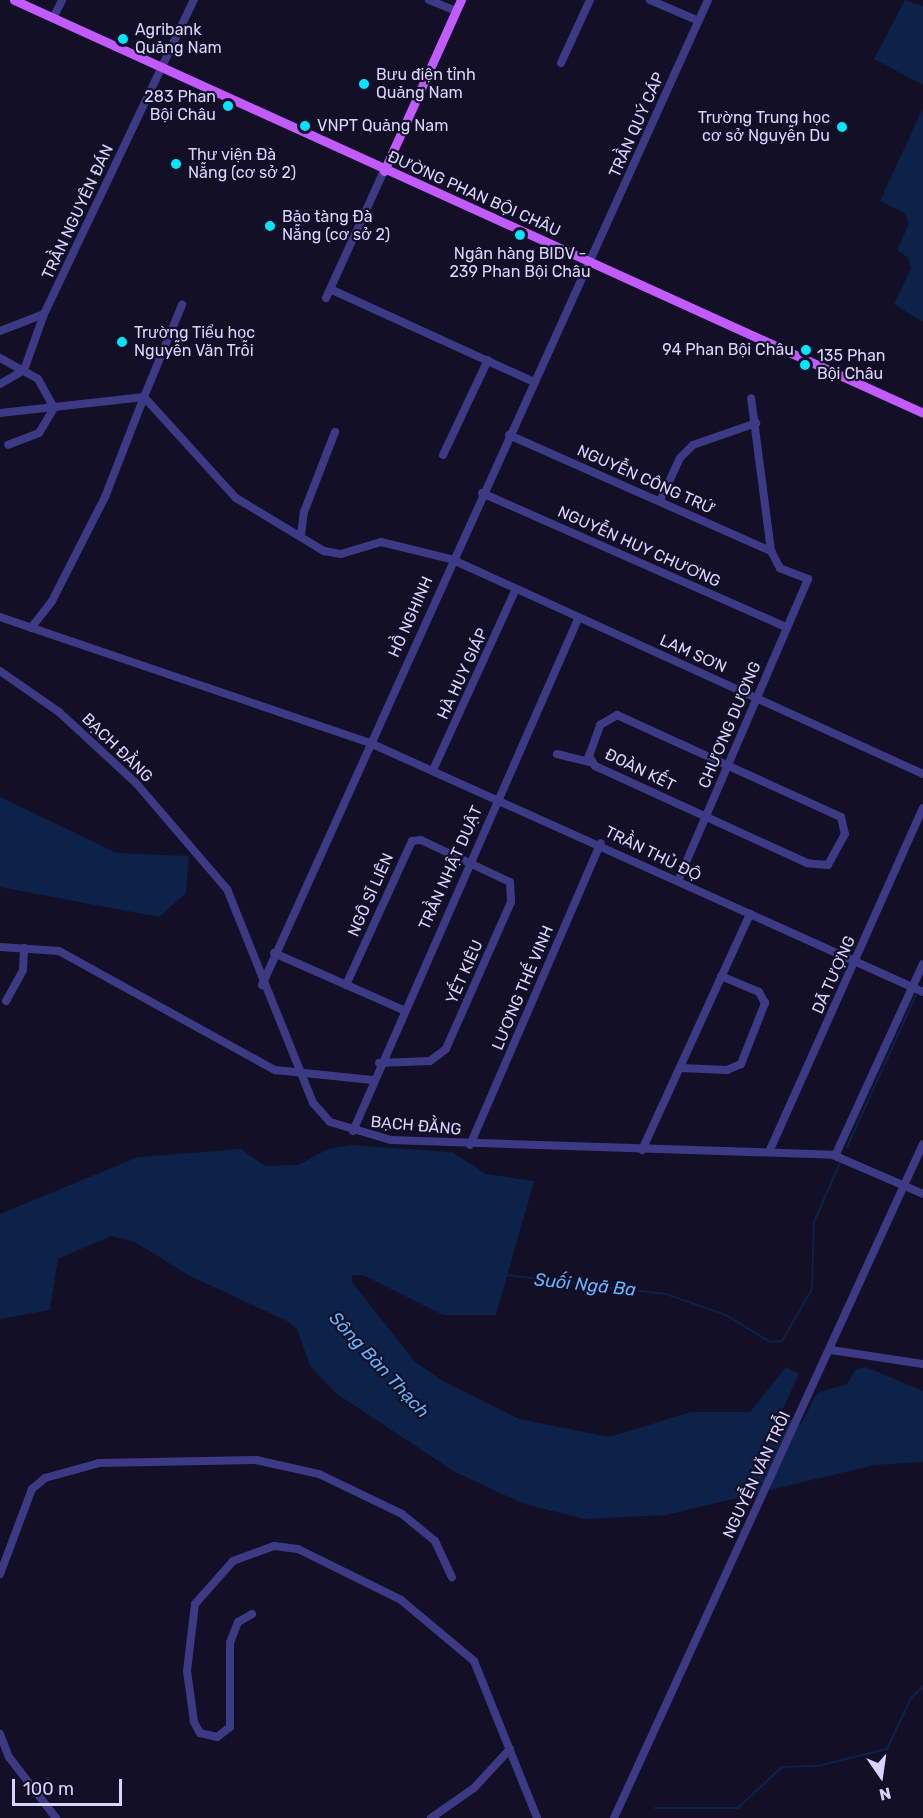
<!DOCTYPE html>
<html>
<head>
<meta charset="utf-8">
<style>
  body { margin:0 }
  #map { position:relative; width:923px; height:1818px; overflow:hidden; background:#130f26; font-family:Rubik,sans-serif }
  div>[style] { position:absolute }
  .water>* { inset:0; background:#0c2248 }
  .stream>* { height:2px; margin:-1px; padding:0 1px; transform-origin:1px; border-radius:1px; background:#0c2248 }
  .minor>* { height:8px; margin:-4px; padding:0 4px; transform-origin:4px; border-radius:4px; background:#3d3a85 }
  .major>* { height:9px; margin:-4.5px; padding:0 4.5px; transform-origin:4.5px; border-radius:4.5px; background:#c25bff }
  .dots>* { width:16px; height:16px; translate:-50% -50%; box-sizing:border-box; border:3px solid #130f26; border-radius:50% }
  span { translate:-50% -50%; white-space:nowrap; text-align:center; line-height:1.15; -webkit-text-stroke:4.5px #130f26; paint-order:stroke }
  .poi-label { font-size:16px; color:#d9d4ff }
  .left { translate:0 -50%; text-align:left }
  .right { translate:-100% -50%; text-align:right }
  .street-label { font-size:16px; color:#d9d4ff }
  .water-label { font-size:18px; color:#62b6ff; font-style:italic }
  .north { position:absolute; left:851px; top:1746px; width:60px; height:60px; -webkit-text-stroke:4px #130f26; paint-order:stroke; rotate:167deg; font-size:16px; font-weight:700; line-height:24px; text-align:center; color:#d9d4ff }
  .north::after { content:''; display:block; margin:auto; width:21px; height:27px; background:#d9d4ff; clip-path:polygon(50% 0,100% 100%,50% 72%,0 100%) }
  .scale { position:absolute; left:12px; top:1779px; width:110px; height:27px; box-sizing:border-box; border:3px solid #d9d4ff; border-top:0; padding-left:8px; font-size:18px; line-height:21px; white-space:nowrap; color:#d9d4ff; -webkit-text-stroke:4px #130f26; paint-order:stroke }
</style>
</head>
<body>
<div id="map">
  <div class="water">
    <div style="clip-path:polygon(905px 0,923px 6px,923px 85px,874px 59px)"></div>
    <div style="clip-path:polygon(923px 108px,923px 322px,894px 304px,911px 269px,908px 258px,897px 250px,909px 224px,905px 213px,880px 201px)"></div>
    <div style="clip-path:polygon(0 797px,117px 853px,189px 856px,186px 893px,159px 917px,0 887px)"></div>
    <div style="clip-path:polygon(351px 1145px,452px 1152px,486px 1174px,534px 1181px,496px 1315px,443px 1315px,363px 1275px,352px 1275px,352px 1282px,415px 1362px,443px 1381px,519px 1419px,609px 1437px,691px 1412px,750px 1412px,786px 1367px,799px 1374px,780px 1415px,801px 1424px,817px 1393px,847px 1384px,856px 1369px,866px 1367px,923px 1391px,923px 1462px,874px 1465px,666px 1515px,585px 1519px,524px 1504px,455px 1472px,337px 1394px,310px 1366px,297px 1329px,287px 1321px,190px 1276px,135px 1242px,111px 1236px,58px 1259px,50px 1310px,0 1319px,0 1214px,138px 1157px,241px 1149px,265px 1166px,298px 1165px,328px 1149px)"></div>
  </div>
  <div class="stream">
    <div style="left:847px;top:1147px;width:167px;rotate:-65.6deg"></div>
    <div style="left:505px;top:1275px;width:162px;rotate:6.7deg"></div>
    <div style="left:666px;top:1294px;width:64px;rotate:19.3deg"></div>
    <div style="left:726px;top:1315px;width:52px;rotate:31.5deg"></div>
    <div style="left:770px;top:1342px;width:12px;rotate:-5deg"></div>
    <div style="left:782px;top:1341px;width:60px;rotate:-60deg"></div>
    <div style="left:812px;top:1289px;width:67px;rotate:-88.3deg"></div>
    <div style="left:814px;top:1222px;width:64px;rotate:-66.2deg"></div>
    <div style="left:655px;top:1808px;width:83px"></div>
    <div style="left:738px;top:1808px;width:60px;rotate:-43deg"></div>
    <div style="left:782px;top:1767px;width:36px;rotate:-2deg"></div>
    <div style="left:818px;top:1766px;width:71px;rotate:-13.8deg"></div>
    <div style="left:887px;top:1749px;width:56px;rotate:-64.8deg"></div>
    <div style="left:911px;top:1698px;width:17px;rotate:-45deg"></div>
  </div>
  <div class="minor">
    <div style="left:429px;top:0;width:29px;rotate:22deg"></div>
    <div style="left:650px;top:0;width:53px;rotate:23.2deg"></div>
    <div style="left:53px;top:18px;width:20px;rotate:-63deg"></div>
    <div style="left:561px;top:63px;width:69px;rotate:-65.3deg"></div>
    <div style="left:330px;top:289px;width:224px;rotate:24.5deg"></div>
    <div style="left:326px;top:298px;width:140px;rotate:-65.5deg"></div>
    <div style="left:0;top:331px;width:47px;rotate:-21.1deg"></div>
    <div style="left:0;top:358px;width:43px;rotate:28.9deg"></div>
    <div style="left:38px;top:379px;width:33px;rotate:61deg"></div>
    <div style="left:54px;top:408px;width:29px;rotate:121deg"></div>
    <div style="left:39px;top:433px;width:33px;rotate:159deg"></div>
    <div style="left:0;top:384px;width:28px;rotate:-30deg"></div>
    <div style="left:24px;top:370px;width:59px;rotate:-70.3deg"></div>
    <div style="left:44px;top:314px;width:348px;rotate:-64.5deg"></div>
    <div style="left:0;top:413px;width:145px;rotate:-6.3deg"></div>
    <div style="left:144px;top:397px;width:100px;rotate:-67.6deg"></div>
    <div style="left:509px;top:435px;width:287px;rotate:23.9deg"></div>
    <div style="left:443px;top:455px;width:105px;rotate:-64.7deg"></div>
    <div style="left:482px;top:493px;width:332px;rotate:23.8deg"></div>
    <div style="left:660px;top:501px;width:47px;rotate:-65.1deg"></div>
    <div style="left:680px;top:458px;width:18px;rotate:-45deg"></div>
    <div style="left:693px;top:445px;width:67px;rotate:-19.2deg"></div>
    <div style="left:301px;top:535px;width:23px;rotate:-83deg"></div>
    <div style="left:304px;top:512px;width:86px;rotate:-68.8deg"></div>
    <div style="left:0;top:617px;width:391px;rotate:18.8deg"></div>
    <div style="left:370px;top:743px;width:606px;rotate:24.24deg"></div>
    <div style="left:31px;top:628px;width:34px;rotate:-52deg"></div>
    <div style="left:52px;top:601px;width:117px;rotate:-63deg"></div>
    <div style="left:105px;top:497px;width:107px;rotate:-68.7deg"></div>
    <div style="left:144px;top:397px;width:137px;rotate:47.7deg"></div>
    <div style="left:236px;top:498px;width:103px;rotate:31.1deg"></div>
    <div style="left:324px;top:551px;width:17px;rotate:10deg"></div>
    <div style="left:341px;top:554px;width:42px;rotate:-16.7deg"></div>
    <div style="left:381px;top:542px;width:72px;rotate:13.7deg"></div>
    <div style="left:451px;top:559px;width:519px;rotate:24.49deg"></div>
    <div style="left:0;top:671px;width:72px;rotate:34.8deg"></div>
    <div style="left:59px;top:712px;width:105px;rotate:42.7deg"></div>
    <div style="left:136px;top:783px;width:140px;rotate:49.4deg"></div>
    <div style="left:227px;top:889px;width:231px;rotate:68.1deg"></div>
    <div style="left:313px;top:1103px;width:25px;rotate:48deg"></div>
    <div style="left:330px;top:1122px;width:64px;rotate:16.4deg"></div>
    <div style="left:391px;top:1140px;width:442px;rotate:1.9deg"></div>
    <div style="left:833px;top:1155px;width:98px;rotate:23.4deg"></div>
    <div style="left:617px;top:715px;width:246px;rotate:24.5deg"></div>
    <div style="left:841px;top:817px;width:17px;rotate:77deg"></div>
    <div style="left:845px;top:834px;width:35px;rotate:119deg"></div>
    <div style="left:828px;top:865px;width:21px;rotate:-175deg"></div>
    <div style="left:807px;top:863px;width:233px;rotate:-155.4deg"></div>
    <div style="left:595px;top:766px;width:12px;rotate:-121deg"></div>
    <div style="left:589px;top:756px;width:33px;rotate:-70deg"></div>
    <div style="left:600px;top:725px;width:20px;rotate:-30deg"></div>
    <div style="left:557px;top:754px;width:37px;rotate:14deg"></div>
    <div style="left:433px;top:770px;width:199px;rotate:-65.4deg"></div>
    <div style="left:678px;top:881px;width:329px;rotate:-66.7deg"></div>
    <div style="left:808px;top:579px;width:30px;rotate:-159deg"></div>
    <div style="left:780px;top:568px;width:19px;rotate:-118deg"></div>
    <div style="left:771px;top:551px;width:154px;rotate:-97.4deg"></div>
    <div style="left:0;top:947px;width:59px;rotate:3.9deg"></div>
    <div style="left:59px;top:951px;width:247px;rotate:28.9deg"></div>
    <div style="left:275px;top:1070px;width:98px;rotate:5.9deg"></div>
    <div style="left:274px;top:953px;width:141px;rotate:23.8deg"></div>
    <div style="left:262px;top:985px;width:1081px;rotate:-65.64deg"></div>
    <div style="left:346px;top:985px;width:158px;rotate:-65.4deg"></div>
    <div style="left:412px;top:841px;width:9px;rotate:-6deg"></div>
    <div style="left:421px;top:840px;width:98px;rotate:25.3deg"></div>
    <div style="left:510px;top:882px;width:20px;rotate:87deg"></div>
    <div style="left:511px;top:902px;width:161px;rotate:113.9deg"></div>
    <div style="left:446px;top:1049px;width:20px;rotate:143deg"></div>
    <div style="left:430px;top:1061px;width:51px;rotate:177.8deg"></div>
    <div style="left:6px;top:1001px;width:35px;rotate:-61deg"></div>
    <div style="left:23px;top:970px;width:22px;rotate:-87deg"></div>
    <div style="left:680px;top:1068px;width:47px;rotate:2.4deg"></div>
    <div style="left:727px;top:1070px;width:15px;rotate:-23deg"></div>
    <div style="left:741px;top:1064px;width:66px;rotate:-68.5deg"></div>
    <div style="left:765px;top:1003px;width:13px;rotate:-119deg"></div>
    <div style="left:759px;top:992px;width:41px;rotate:-157.2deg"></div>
    <div style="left:353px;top:1131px;width:561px;rotate:-66.27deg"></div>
    <div style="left:470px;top:1145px;width:329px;rotate:-66.6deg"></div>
    <div style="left:642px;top:1150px;width:260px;rotate:-65.4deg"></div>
    <div style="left:769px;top:1152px;width:377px;rotate:-65.9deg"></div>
    <div style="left:835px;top:1156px;width:211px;rotate:-65.4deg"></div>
    <div style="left:831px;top:1350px;width:93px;rotate:8.7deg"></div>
    <div style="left:0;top:1574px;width:91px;rotate:-69.4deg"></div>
    <div style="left:32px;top:1489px;width:17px;rotate:-40deg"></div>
    <div style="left:45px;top:1478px;width:56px;rotate:-15.5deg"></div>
    <div style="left:99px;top:1463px;width:157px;rotate:-1.1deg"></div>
    <div style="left:256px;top:1460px;width:65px;rotate:12.5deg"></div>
    <div style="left:319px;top:1474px;width:92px;rotate:25.7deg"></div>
    <div style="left:402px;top:1514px;width:43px;rotate:39.3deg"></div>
    <div style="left:435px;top:1541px;width:40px;rotate:65deg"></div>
    <div style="left:252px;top:1614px;width:16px;rotate:150deg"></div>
    <div style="left:238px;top:1622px;width:22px;rotate:111deg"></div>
    <div style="left:230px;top:1643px;width:84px;rotate:90deg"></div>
    <div style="left:230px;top:1727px;width:16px;rotate:142deg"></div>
    <div style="left:217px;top:1737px;width:17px;rotate:-167deg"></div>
    <div style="left:200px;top:1733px;width:13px;rotate:-119deg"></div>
    <div style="left:194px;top:1722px;width:51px;rotate:-97.8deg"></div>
    <div style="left:187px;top:1671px;width:67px;rotate:-83.2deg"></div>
    <div style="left:195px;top:1604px;width:57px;rotate:-48.5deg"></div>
    <div style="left:233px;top:1561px;width:44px;rotate:-20.1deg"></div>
    <div style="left:274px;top:1546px;width:24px;rotate:7deg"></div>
    <div style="left:298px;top:1549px;width:115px;rotate:26.3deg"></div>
    <div style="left:401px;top:1600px;width:95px;rotate:39.9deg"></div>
    <div style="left:474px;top:1661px;width:169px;rotate:68.1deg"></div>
    <div style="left:0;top:1734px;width:25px;rotate:69deg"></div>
    <div style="left:9px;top:1757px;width:77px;rotate:52.4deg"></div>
    <div style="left:431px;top:1818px;width:52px;rotate:-34.9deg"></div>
    <div style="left:474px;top:1788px;width:53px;rotate:-47.3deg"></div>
    <div style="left:614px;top:1818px;width:741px;rotate:-65.37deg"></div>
  </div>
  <div class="major">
    <div style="left:14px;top:0;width:998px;rotate:24.43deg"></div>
    <div style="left:384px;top:171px;width:188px;rotate:-65.8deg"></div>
  </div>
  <div class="dots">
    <div style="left:123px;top:39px;background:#00e5ff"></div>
    <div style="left:364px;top:84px;background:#00e5ff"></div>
    <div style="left:228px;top:106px;background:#00e5ff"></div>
    <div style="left:305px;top:126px;background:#00e5ff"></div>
    <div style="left:842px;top:127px;background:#00e5ff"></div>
    <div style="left:176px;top:164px;background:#00e5ff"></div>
    <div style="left:270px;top:226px;background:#00e5ff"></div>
    <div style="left:520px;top:235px;background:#00e5ff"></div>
    <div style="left:122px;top:342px;background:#00e5ff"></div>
    <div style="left:806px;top:350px;background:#00e5ff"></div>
    <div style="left:805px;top:365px;background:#00e5ff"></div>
  </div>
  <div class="poi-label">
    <span class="left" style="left:135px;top:39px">Agribank<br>Quảng Nam</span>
    <span class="left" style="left:376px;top:84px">Bưu điện tỉnh<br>Quảng Nam</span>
    <span class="right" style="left:216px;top:106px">283 Phan<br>Bội Châu</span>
    <span class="right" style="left:830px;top:127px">Trường Trung học<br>cơ sở Nguyễn Du</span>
    <span class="left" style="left:317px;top:126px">VNPT Quảng Nam</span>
    <span class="left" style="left:188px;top:164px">Thư viện Đà<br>Nẵng (cơ sở 2)</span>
    <span class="left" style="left:282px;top:226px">Bảo tàng Đà<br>Nẵng (cơ sở 2)</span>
    <span style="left:520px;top:263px">Ngân hàng BIDV -<br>239 Phan Bội Châu</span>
    <span class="left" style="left:134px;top:342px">Trường Tiểu học<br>Nguyễn Văn Trỗi</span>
    <span class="right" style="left:794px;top:350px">94 Phan Bội Châu</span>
    <span class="left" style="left:817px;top:365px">135 Phan<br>Bội Châu</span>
  </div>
  <div class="street-label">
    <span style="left:637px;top:125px;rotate:-66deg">TRẦN QUÝ CÁP</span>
    <span style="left:474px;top:194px;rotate:24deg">ĐƯỜNG PHAN BỘI CHÂU</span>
    <span style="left:78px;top:212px;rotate:-65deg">TRẦN NGUYÊN ĐÁN</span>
    <span style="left:646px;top:480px;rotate:24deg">NGUYỄN CÔNG TRỨ</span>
    <span style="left:639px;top:547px;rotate:24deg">NGUYỄN HUY CHƯƠNG</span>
    <span style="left:411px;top:617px;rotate:-66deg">HỒ NGHINH</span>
    <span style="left:693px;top:654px;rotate:24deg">LAM SƠN</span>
    <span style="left:463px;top:674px;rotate:-65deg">HÀ HUY GIÁP</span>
    <span style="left:730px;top:725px;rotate:-67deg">CHƯƠNG DƯƠNG</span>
    <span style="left:117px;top:748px;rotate:44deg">BẠCH ĐẰNG</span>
    <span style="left:640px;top:770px;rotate:26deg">ĐOÀN KẾT</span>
    <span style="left:653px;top:854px;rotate:26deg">TRẦN THỦ ĐỘ</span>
    <span style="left:451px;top:868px;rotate:-66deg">TRẦN NHẬT DUẬT</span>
    <span style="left:371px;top:895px;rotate:-66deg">NGÔ SĨ LIÊN</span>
    <span style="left:465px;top:972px;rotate:-66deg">YẾT KIÊU</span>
    <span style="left:834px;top:975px;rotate:-66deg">DÃ TƯỢNG</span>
    <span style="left:523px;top:988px;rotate:-67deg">LƯƠNG THẾ VINH</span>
    <span style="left:416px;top:1126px;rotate:5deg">BẠCH ĐẰNG</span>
    <span style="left:757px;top:1475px;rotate:-65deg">NGUYỄN VĂN TRỖI</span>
  </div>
  <div class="water-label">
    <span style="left:585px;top:1285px;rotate:6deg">Suối Ngã Ba</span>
    <span style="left:379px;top:1365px;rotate:47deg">Sông Bàn Thạch</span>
  </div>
  <div class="north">N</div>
  <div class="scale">100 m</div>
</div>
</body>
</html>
